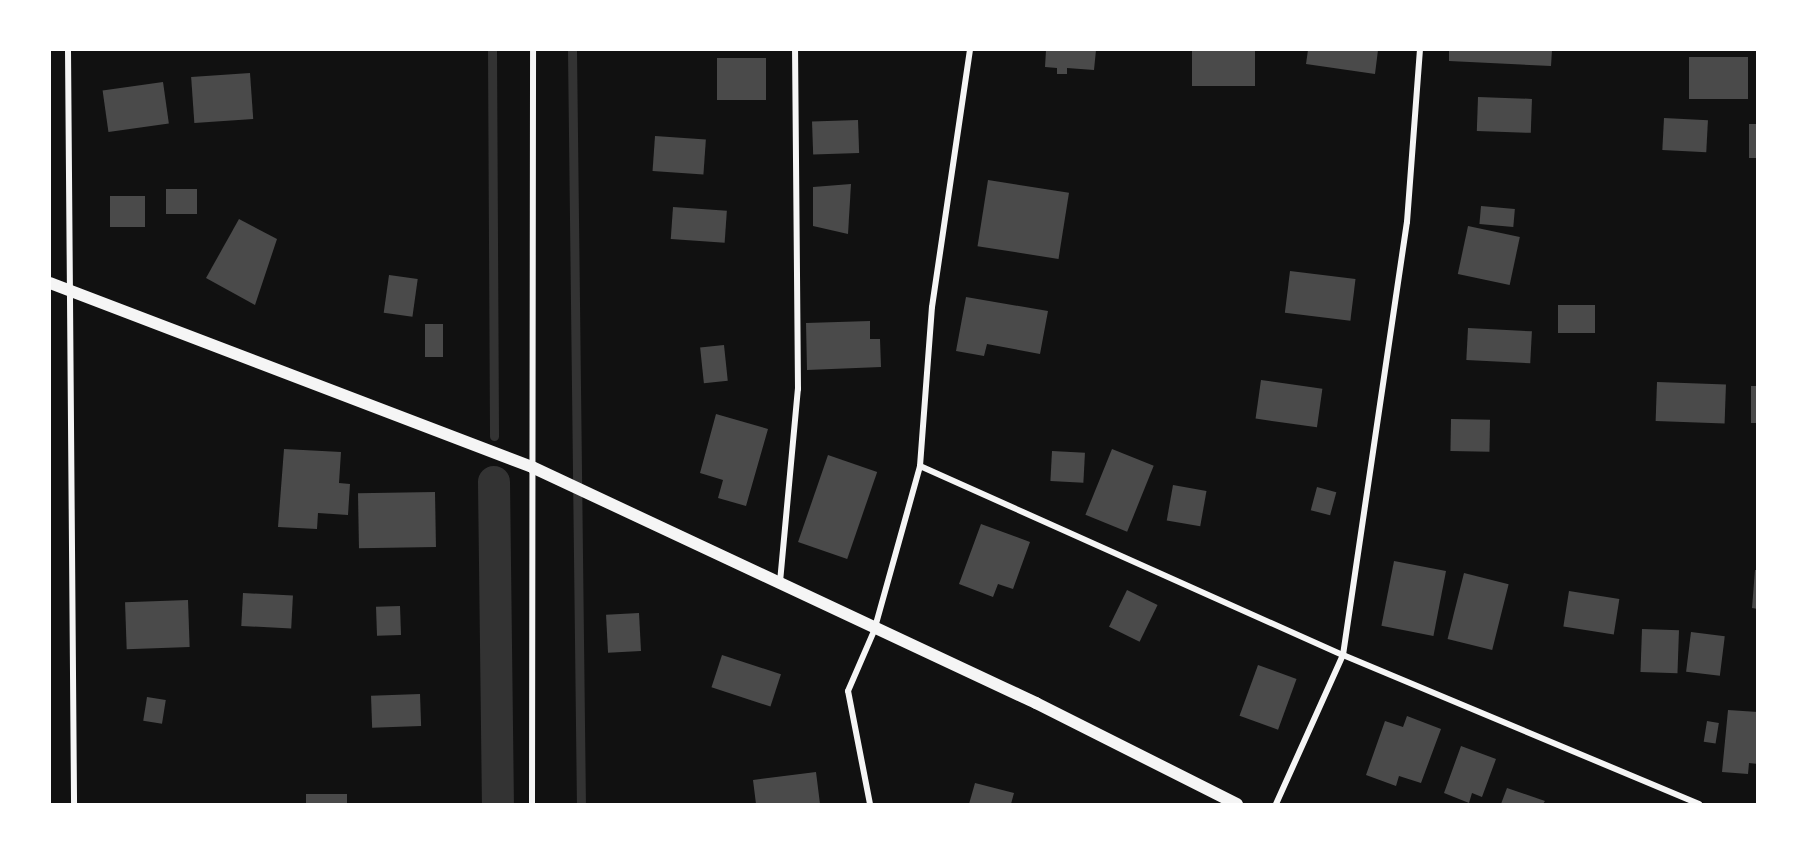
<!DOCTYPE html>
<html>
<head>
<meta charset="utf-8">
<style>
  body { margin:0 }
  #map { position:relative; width:1807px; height:854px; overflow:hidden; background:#111; font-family:Arial,sans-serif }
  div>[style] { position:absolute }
  .stream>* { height:9px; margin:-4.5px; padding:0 4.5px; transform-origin:4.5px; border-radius:4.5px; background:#333 }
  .canal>* { height:32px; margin:-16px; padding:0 16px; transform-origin:16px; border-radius:16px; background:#333 }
  .building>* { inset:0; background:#4a4a4a; transform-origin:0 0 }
  .minor>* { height:6px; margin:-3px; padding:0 3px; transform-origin:3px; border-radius:3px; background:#f5f5f5 }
  .secondary>* { height:12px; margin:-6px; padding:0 6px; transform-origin:6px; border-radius:6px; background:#f5f5f5 }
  span { translate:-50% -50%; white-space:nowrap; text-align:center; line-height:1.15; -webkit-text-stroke:6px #fff; paint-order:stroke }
  .frame { position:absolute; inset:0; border:51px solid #fff; pointer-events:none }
</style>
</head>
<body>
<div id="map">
  <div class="stream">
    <div style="left:492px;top:50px;width:386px;rotate:89.7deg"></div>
    <div style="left:572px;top:50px;width:754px;rotate:89.32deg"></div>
  </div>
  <div class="canal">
    <div style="left:494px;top:482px;width:322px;rotate:89.3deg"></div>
  </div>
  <div class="building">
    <div style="clip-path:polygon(1046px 50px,1096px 50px,1094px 70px,1067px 68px,1067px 74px,1057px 74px,1057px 68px,1045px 67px)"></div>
    <div style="left:1192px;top:50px;width:63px;height:36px"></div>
    <div style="clip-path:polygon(1308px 50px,1378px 50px,1375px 74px,1306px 64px)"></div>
    <div style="clip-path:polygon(1449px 50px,1552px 50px,1551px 66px,1449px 61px)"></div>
    <div style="left:1689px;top:57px;width:59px;height:42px"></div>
    <div style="left:717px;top:58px;width:49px;height:42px"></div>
    <div style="left:250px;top:73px;width:46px;height:59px;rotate:86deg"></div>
    <div style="left:163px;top:82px;width:42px;height:61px;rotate:82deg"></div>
    <div style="left:1478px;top:97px;width:54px;height:34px;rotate:2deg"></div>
    <div style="left:1664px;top:118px;width:44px;height:32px;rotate:3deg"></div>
    <div style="left:858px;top:120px;width:33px;height:46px;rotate:88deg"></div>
    <div style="left:1749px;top:124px;width:9px;height:34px"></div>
    <div style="left:655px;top:136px;width:51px;height:35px;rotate:4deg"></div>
    <div style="left:988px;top:180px;width:82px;height:67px;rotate:9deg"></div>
    <div style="clip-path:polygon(851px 184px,848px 234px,813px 226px,813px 187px)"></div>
    <div style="left:166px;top:189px;width:31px;height:25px"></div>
    <div style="left:110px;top:196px;width:35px;height:31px"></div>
    <div style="left:1481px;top:206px;width:34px;height:18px;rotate:5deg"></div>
    <div style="left:673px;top:207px;width:54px;height:32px;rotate:4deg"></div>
    <div style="clip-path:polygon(239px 219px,277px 239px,255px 305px,206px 278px)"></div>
    <div style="left:1468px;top:226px;width:53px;height:49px;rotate:12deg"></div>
    <div style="left:1290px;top:271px;width:66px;height:42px;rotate:7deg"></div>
    <div style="left:389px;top:275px;width:29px;height:38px;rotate:8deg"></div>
    <div style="clip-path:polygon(966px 297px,1048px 311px,1040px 354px,987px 344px,984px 356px,956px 351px)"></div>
    <div style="left:1558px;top:305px;width:37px;height:28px"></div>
    <div style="clip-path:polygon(870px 321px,870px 339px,880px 339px,881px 367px,807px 370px,806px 323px)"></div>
    <div style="left:425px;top:324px;width:18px;height:33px"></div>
    <div style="left:1468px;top:328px;width:64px;height:32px;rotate:3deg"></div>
    <div style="left:724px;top:345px;width:36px;height:24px;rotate:84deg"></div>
    <div style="left:1261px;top:380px;width:62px;height:39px;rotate:8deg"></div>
    <div style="left:1657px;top:382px;width:69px;height:39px;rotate:2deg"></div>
    <div style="left:1751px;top:386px;width:7px;height:37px"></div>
    <div style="clip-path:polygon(716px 414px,768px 429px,746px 506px,718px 498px,723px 480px,700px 473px)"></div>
    <div style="left:1451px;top:419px;width:39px;height:32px;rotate:1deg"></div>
    <div style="clip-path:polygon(284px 449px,341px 452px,339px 483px,350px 484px,348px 515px,318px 513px,317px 529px,278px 527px)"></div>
    <div style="left:1112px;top:449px;width:45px;height:71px;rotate:22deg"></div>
    <div style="left:1052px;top:451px;width:33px;height:30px;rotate:3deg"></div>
    <div style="left:828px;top:455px;width:52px;height:92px;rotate:19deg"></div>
    <div style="left:1173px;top:485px;width:34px;height:36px;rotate:10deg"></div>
    <div style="left:1317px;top:487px;width:20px;height:24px;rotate:15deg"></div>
    <div style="left:435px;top:492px;width:55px;height:77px;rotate:89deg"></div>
    <div style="clip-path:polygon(981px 524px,1030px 542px,1013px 589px,998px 584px,993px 597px,959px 584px)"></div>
    <div style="left:1394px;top:561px;width:53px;height:66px;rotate:11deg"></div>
    <div style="clip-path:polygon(1755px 570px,1758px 570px,1758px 609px,1752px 608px)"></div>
    <div style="left:1464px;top:573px;width:46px;height:68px;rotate:14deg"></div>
    <div style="left:1127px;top:590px;width:34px;height:41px;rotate:26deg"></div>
    <div style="left:1569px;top:591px;width:51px;height:36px;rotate:9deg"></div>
    <div style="left:243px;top:593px;width:50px;height:33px;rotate:3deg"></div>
    <div style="left:188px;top:600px;width:47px;height:63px;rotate:88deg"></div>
    <div style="left:400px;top:606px;width:29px;height:24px;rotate:88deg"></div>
    <div style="left:639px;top:613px;width:38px;height:33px;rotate:87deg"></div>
    <div style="left:1642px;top:629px;width:37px;height:43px;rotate:2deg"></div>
    <div style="left:1691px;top:632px;width:34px;height:40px;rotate:7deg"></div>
    <div style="left:722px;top:655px;width:62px;height:34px;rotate:18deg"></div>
    <div style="left:1258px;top:665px;width:41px;height:54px;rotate:20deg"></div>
    <div style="left:420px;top:694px;width:32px;height:49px;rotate:88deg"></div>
    <div style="left:147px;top:697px;width:19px;height:24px;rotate:9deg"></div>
    <div style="clip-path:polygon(1728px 710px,1758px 712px,1758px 764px,1749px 763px,1748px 774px,1722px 772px)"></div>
    <div style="clip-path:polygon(1407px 716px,1441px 729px,1421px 783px,1399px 776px,1396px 786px,1366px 775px,1385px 721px,1403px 727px)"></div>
    <div style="left:1707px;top:721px;width:12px;height:21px;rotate:9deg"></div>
    <div style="clip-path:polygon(1461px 746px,1496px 759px,1482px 797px,1472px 793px,1469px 803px,1444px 793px)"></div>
    <div style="clip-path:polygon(816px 772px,820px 804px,756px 804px,753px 780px)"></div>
    <div style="clip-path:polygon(975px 783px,1014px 793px,1011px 804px,969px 804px)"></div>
    <div style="clip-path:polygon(1507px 788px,1545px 801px,1543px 804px,1501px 804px)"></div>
    <div style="left:306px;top:794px;width:41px;height:10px"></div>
  </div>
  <div class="minor">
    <div style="left:68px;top:50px;width:754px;rotate:89.54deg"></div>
    <div style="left:920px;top:466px;width:463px;rotate:24.1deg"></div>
    <div style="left:1343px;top:655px;width:386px;rotate:22.7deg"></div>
    <div style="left:780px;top:582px;width:194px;rotate:-84.7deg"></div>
    <div style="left:798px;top:389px;width:339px;rotate:-90.5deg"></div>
    <div style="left:532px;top:804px;width:754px;rotate:-89.92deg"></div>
    <div style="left:870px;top:804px;width:115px;rotate:-101deg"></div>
    <div style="left:848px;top:691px;width:65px;rotate:-66.6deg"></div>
    <div style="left:874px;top:631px;width:171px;rotate:-74.4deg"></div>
    <div style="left:920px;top:466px;width:159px;rotate:-85.7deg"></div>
    <div style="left:932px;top:307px;width:260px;rotate:-81.6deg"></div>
    <div style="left:1276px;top:804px;width:163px;rotate:-65.8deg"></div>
    <div style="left:1343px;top:655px;width:438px;rotate:-81.6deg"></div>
    <div style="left:1407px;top:222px;width:172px;rotate:-85.7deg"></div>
  </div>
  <div class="secondary">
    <div style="left:50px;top:283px;width:516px;rotate:20.89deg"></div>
    <div style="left:532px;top:467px;width:557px;rotate:25.09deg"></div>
    <div style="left:1036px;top:703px;width:225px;rotate:26.7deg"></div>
  </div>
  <div class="frame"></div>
</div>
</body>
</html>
